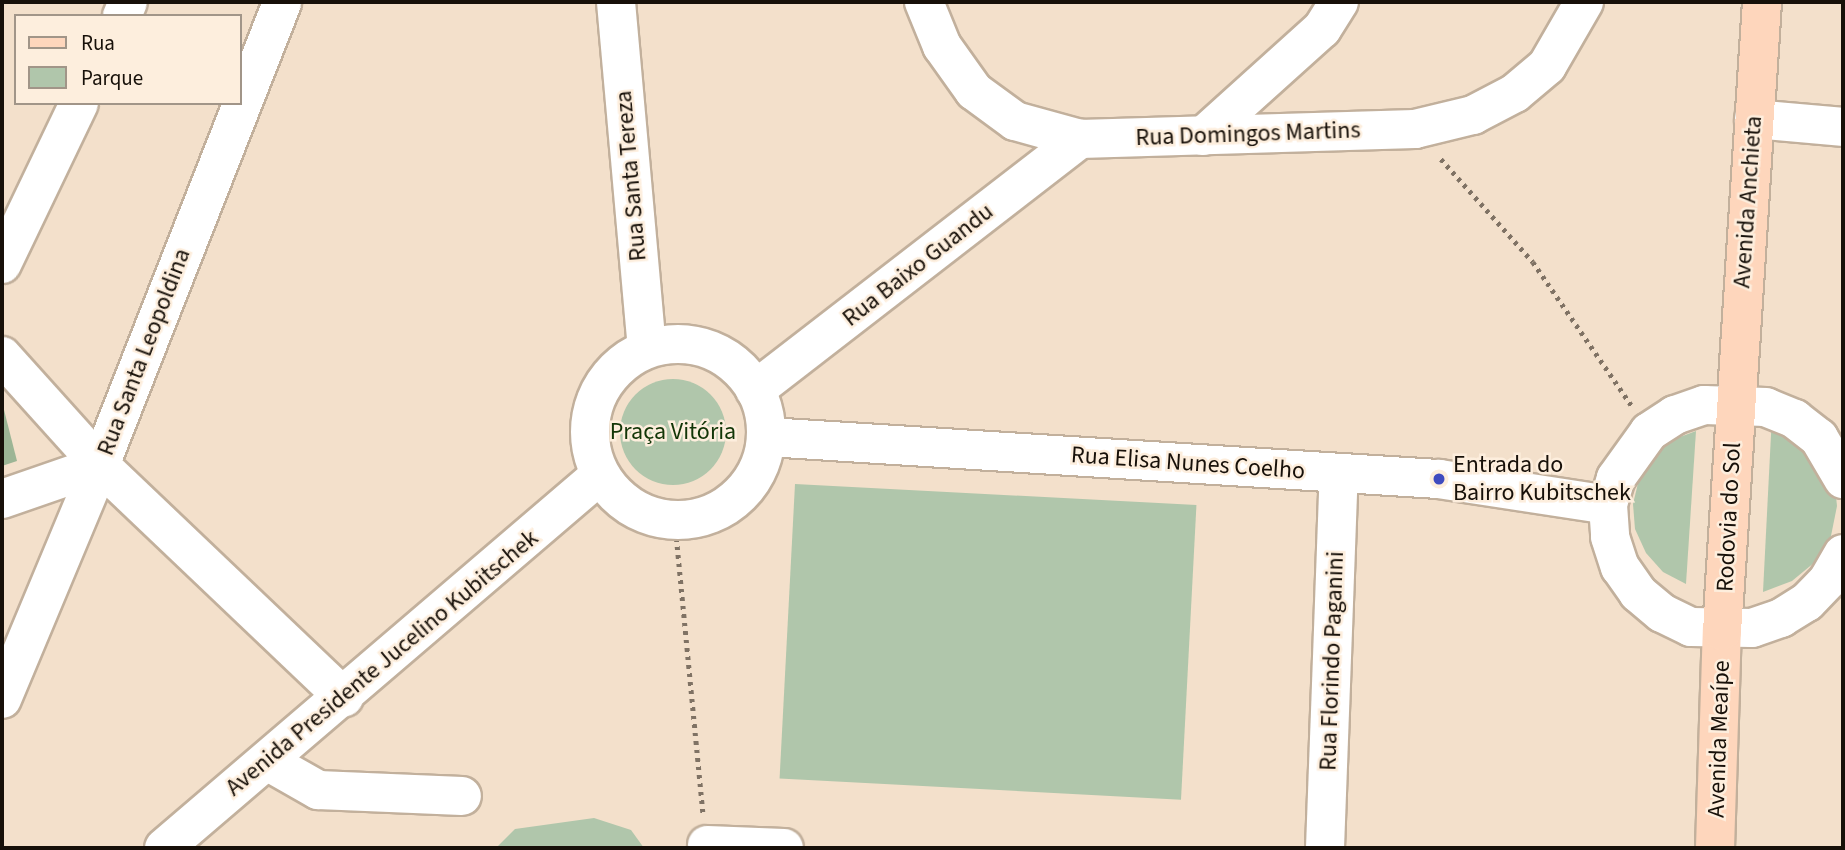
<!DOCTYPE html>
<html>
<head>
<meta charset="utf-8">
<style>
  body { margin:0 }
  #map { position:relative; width:1845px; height:850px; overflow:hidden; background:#f3e0cb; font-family:"Source Sans 3",sans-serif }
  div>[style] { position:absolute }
  .green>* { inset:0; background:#b0c6ab; transform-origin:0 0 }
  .round { border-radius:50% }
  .forest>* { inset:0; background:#9cb595 }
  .path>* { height:4.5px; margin-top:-2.25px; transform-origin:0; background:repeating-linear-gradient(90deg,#7f7264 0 3.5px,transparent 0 8.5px) }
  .roads { filter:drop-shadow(2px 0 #c2b09c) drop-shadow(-2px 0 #c2b09c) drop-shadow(0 2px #c2b09c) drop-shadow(0 -2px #c2b09c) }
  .minor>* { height:38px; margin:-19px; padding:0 19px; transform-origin:19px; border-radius:19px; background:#fff }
  .minor>.ring { margin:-19px; padding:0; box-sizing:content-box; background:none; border:38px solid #fff; border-radius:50% }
  .major>* { height:38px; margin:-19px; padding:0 19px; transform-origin:19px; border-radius:19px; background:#fed6bc }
  .dots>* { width:19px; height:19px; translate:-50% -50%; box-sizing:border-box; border:4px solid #fdeedd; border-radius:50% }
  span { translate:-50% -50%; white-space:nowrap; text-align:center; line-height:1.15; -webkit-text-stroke:5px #fdeedd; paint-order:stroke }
  .street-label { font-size:24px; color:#171009 }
  .park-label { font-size:24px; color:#123607 }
  .poi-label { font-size:24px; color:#171009 }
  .left { translate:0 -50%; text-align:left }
  .frame { position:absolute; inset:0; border:4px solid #171009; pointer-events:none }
  .legend { position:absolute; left:14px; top:14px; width:228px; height:91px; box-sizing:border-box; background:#fdeedd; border:2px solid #a19588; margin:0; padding:9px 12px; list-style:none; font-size:21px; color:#171009 }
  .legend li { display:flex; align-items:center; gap:14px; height:35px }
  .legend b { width:35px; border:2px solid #a19588 }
</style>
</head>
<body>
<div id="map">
  <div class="green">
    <div class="round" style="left:620px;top:379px;width:106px;height:106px"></div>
    <div style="clip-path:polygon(1772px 415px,1834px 477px,1837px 506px,1831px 536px,1815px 562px,1792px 581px,1763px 592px)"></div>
    <div style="clip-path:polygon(1696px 431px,1686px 584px,1663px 572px,1646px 553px,1635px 529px,1633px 504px,1639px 479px,1652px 457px,1672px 440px)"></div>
    <div style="left:795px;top:484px;width:402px;height:295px;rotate:3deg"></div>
    <div style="clip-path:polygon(594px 818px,631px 830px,644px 848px,496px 848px,515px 829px)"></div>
  </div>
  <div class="forest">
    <div style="clip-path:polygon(2px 402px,17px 461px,2px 466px)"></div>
  </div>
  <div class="path">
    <div style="left:1441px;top:159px;width:138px;rotate:48.2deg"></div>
    <div style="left:1533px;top:262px;width:175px;rotate:55.5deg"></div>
    <div style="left:675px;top:521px;width:293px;rotate:84.5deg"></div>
  </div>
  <div class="roads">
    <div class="minor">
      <div style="left:616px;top:2px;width:348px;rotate:84.9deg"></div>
      <div style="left:924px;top:2px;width:48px;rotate:67.8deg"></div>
      <div style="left:942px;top:46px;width:55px;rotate:54.6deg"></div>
      <div style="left:974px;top:91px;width:51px;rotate:36.2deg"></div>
      <div style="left:1015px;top:121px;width:67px;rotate:15.5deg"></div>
      <div style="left:1080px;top:139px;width:335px;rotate:-1.7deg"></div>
      <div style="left:1415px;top:129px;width:60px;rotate:-13.6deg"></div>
      <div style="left:1473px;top:115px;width:47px;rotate:-27.6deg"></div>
      <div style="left:1515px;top:93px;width:42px;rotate:-40.2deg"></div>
      <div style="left:1547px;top:66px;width:74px;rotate:-60deg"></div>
      <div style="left:122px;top:16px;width:15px;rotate:-67deg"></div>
      <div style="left:1754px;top:119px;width:89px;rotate:5.1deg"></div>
      <div style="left:1203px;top:136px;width:160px;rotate:-42deg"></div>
      <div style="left:1322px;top:29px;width:32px;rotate:-58deg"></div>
      <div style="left:2px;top:264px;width:178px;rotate:-64.4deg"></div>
      <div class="ring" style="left:590px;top:344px;width:138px;height:138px"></div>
      <div style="left:2px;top:356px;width:147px;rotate:48deg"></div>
      <div style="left:100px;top:465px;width:337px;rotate:43.6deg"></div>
      <div style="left:755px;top:390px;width:411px;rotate:-37.7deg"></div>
      <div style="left:767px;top:437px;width:673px;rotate:3.58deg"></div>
      <div style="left:1439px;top:479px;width:171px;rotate:8.7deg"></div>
      <div style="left:1843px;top:479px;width:48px;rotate:-120.3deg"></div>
      <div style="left:1819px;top:438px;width:31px;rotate:-142deg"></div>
      <div style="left:1795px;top:419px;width:31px;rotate:-158deg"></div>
      <div style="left:1766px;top:407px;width:62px;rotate:-178.2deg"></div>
      <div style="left:1704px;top:405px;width:31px;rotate:161deg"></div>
      <div style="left:1675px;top:415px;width:31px;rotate:147deg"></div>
      <div style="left:1649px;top:432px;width:57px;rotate:125.7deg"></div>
      <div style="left:1616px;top:478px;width:28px;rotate:107deg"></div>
      <div style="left:1608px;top:505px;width:32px;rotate:86deg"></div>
      <div style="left:1610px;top:537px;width:32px;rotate:72deg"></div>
      <div style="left:1620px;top:567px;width:32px;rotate:55deg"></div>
      <div style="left:1638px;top:593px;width:31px;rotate:40deg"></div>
      <div style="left:1662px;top:613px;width:32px;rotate:26deg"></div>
      <div style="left:1691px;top:627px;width:61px;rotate:0.9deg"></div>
      <div style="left:1752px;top:628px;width:31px;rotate:-19deg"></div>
      <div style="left:1781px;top:618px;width:31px;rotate:-32deg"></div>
      <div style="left:1807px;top:602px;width:30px;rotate:-46deg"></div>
      <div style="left:1828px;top:580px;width:30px;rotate:-60deg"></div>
      <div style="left:2px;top:499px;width:104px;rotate:-19.1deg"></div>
      <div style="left:2px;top:699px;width:254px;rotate:-67.3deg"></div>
      <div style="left:100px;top:465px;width:497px;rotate:-68.5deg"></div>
      <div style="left:267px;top:761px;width:59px;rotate:29.6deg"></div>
      <div style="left:318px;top:790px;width:144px;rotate:2.4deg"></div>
      <div style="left:707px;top:845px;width:77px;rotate:2.2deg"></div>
      <div style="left:164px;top:848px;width:574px;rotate:-40.55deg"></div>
      <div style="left:1325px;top:848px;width:375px;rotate:-87.9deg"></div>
    </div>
    <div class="major">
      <div style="left:1715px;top:848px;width:217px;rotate:-88.2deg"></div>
      <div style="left:1722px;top:631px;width:630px;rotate:-86.36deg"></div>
    </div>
  </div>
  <div class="dots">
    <div style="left:1439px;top:479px;background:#3f4bbf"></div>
  </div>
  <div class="street-label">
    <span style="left:1248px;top:134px;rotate:-2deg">Rua Domingos Martins</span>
    <span style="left:631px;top:176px;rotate:-95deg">Rua Santa Tereza</span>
    <span style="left:1748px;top:202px;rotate:-86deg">Avenida Anchieta</span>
    <span style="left:918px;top:265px;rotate:-38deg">Rua Baixo Guandu</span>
    <span style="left:144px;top:352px;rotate:-69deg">Rua Santa Leopoldina</span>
    <span style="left:1188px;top:463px;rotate:4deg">Rua Elisa Nunes Coelho</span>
    <span style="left:1729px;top:517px;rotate:-87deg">Rodovia do Sol</span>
    <span style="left:1332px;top:661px;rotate:-88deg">Rua Florindo Paganini</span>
    <span style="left:382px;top:663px;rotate:-40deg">Avenida Presidente Jucelino Kubitschek</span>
    <span style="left:1719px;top:739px;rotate:-88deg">Avenida Meaípe</span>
  </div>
  <div class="park-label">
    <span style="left:673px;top:432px">Praça Vitória</span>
  </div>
  <div class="poi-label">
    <span class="left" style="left:1453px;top:479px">Entrada do<br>Bairro Kubitschek</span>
  </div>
  <div class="frame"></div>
  <ul class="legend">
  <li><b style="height:9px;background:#fed6bc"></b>Rua</li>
  <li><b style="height:19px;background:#b0c6ab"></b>Parque</li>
  </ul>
</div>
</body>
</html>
